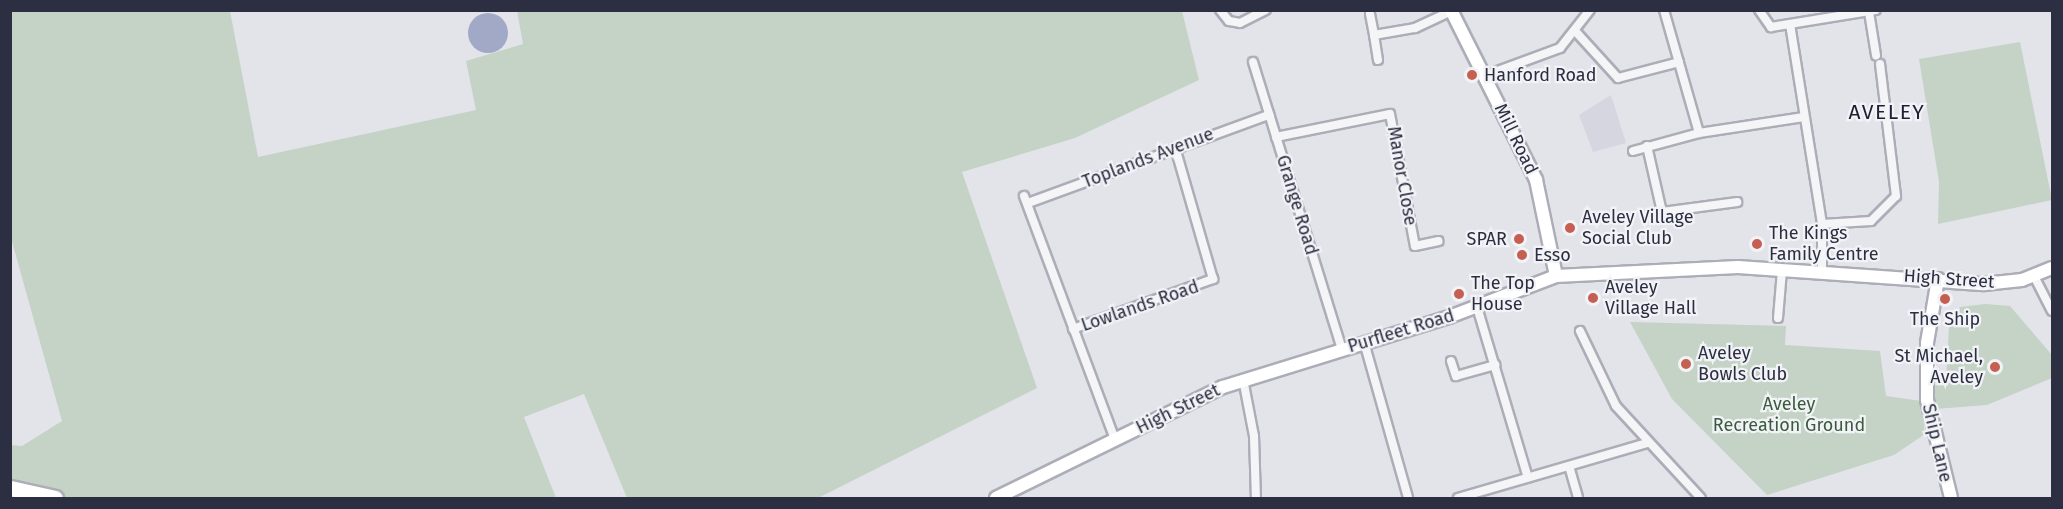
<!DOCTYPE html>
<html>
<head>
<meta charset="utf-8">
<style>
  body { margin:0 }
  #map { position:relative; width:2063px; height:509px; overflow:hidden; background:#e3e4ea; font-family:"Fira Sans",sans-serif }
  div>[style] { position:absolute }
  .built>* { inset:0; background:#d5d6df }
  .green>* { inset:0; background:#c4d3c5 }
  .water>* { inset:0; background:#a1a9c7 }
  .round { border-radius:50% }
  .roads { filter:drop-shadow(2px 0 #acadb7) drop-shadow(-2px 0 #acadb7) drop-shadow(0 2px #acadb7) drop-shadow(0 -2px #acadb7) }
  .street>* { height:8px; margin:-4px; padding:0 4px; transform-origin:4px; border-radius:4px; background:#f5f5f8 }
  .secondary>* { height:12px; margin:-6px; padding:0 6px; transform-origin:6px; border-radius:6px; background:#fff }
  .highway>* { height:15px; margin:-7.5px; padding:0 7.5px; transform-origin:7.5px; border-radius:7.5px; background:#fff }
  .dots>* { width:16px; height:16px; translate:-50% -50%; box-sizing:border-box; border:3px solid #f2f3f7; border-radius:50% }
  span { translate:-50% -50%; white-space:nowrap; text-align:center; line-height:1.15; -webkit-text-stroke:4.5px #f2f3f7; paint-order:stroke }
  .poi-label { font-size:18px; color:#2c2e41 }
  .left { translate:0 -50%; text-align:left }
  .right { translate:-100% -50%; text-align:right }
  .street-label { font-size:18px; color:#2c2e41 }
  .park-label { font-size:18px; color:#3a5b3d }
  .quarter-label { font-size:21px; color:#1e1f32; letter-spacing:1.5px }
  .frame { position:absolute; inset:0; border:12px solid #2c2e41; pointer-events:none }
</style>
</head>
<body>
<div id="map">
  <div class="built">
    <div style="clip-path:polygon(1611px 95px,1626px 143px,1593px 152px,1579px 115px)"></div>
  </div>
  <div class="green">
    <div style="clip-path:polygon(11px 11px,230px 11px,258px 157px,476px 110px,466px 61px,523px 44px,517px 11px,1182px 11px,1199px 80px,1075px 138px,962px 172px,1037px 388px,818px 498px,627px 498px,584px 394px,524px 417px,556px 498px,64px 498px,11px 486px,11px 445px,22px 446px,62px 421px,11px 238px)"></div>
    <div style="clip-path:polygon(2020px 42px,2052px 200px,1938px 224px,1939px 182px,1919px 59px)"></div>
    <div style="clip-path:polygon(1985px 304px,2010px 306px,2052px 355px,2052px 378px,1987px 405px,1935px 409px,1932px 386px,1946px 383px,1949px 326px,1960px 307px)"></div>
    <div style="clip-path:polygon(1630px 322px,1786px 326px,1785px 345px,1880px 351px,1886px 396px,1921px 401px,1925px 434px,1894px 455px,1767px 495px,1672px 399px)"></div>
  </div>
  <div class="water">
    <div class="round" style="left:468px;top:13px;width:40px;height:40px"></div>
  </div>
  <div class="roads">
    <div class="street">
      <div style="left:1220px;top:10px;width:14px;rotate:51deg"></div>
      <div style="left:1229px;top:21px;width:11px;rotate:10deg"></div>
      <div style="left:1240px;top:23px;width:29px;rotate:-27deg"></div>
      <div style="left:1664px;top:10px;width:128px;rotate:74.1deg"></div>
      <div style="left:1759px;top:10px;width:21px;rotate:55deg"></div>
      <div style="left:1771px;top:27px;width:106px;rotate:-9.2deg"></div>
      <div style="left:1869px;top:12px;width:44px;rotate:80.8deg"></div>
      <div style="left:1370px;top:14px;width:21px;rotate:79deg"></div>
      <div style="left:1790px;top:24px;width:203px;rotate:80.9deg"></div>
      <div style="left:1822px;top:224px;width:48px;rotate:90deg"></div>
      <div style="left:1577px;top:33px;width:61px;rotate:47.7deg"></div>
      <div style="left:1618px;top:78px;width:63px;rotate:-14.7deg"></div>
      <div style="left:1378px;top:60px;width:25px;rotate:-99deg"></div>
      <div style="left:1374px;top:35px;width:42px;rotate:-9.7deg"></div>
      <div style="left:1415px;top:28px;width:40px;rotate:-25deg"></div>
      <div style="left:1253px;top:62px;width:300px;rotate:72.8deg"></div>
      <div style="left:1484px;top:76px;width:81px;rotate:-20.2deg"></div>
      <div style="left:1560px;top:48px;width:48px;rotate:-51.7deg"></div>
      <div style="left:1276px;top:137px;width:116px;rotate:-11.4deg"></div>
      <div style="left:1390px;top:114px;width:134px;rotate:79.3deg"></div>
      <div style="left:1415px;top:246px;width:24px;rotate:-12deg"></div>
      <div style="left:1647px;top:146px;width:68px;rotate:77.2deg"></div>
      <div style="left:1662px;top:212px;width:76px;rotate:-7.6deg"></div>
      <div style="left:1633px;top:151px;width:68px;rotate:-15.3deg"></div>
      <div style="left:1699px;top:133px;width:106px;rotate:-8.7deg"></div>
      <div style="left:1024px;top:196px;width:260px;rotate:69.5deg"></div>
      <div style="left:1028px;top:203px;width:257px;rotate:-20.1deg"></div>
      <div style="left:1822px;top:224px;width:49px;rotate:-3.5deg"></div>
      <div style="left:1871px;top:221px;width:35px;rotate:-45deg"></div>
      <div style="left:1896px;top:196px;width:133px;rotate:-96.9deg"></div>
      <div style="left:2034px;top:276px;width:39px;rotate:63deg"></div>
      <div style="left:1477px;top:307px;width:178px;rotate:73.4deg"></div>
      <div style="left:1778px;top:318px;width:48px;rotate:-85.2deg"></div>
      <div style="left:1073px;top:329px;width:149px;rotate:-19.7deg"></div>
      <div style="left:1213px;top:279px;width:137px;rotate:-106.1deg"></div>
      <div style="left:1580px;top:331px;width:83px;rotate:64.4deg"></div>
      <div style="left:1616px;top:406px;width:125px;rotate:47.3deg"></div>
      <div style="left:1364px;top:342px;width:162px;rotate:74.2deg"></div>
      <div style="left:1451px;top:361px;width:16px;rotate:72deg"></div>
      <div style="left:1456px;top:376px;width:41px;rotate:-15.8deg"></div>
      <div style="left:1243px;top:379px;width:58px;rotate:79.1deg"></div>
      <div style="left:1254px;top:436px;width:62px;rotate:88.2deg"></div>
      <div style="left:1569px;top:466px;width:33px;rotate:74deg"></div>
      <div style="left:1458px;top:498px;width:197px;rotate:-16.2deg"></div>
    </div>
    <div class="secondary">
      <div style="left:1451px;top:10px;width:190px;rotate:63.4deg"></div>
      <div style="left:1536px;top:180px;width:98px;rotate:78.2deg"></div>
      <div style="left:1938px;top:279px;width:65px;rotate:99.8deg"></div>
      <div style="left:1927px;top:343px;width:57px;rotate:90deg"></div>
      <div style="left:1927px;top:400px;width:101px;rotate:76.2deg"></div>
      <div style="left:996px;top:498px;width:253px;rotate:-26.1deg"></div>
      <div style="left:1223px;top:387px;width:237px;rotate:-17.2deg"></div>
      <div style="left:1449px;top:317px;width:115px;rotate:-21deg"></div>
      <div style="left:1556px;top:276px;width:182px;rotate:-2.8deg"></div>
      <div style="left:1738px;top:267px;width:247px;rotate:4deg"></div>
      <div style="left:1984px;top:284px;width:38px;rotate:-6deg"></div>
      <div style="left:2022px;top:280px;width:32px;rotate:-22deg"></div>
    </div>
    <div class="highway">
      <div style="left:10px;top:488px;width:46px;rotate:12.5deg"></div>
    </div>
  </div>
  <div class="dots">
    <div style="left:1472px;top:75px;background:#c55f52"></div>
    <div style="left:1570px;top:228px;background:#c55f52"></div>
    <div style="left:1519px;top:239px;background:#c55f52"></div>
    <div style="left:1757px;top:244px;background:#c55f52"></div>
    <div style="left:1522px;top:255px;background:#c55f52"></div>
    <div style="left:1459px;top:294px;background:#c55f52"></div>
    <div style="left:1593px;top:298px;background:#c55f52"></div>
    <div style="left:1945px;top:299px;background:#c55f52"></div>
    <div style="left:1686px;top:364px;background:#c55f52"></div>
    <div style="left:1995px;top:367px;background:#c55f52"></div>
  </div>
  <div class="poi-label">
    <span class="left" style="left:1484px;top:75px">Hanford Road</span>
    <span class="left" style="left:1582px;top:228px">Aveley Village<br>Social Club</span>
    <span class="left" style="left:1769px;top:244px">The Kings<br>Family Centre</span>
    <span class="right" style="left:1507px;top:239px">SPAR</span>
    <span class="left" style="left:1534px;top:255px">Esso</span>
    <span class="left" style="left:1471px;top:294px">The Top<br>House</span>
    <span class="left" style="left:1605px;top:298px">Aveley<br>Village Hall</span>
    <span style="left:1945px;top:319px">The Ship</span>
    <span class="left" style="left:1698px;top:364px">Aveley<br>Bowls Club</span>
    <span class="right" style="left:1983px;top:367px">St Michael,<br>Aveley</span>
  </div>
  <div class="street-label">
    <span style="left:1516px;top:139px;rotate:64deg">Mill Road</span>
    <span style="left:1148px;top:158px;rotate:-21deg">Toplands Avenue</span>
    <span style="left:1402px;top:176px;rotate:80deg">Manor Close</span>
    <span style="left:1297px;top:205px;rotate:73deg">Grange Road</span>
    <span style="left:1949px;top:279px;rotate:4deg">High Street</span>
    <span style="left:1140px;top:306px;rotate:-19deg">Lowlands Road</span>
    <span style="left:1401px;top:331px;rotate:-17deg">Purfleet Road</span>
    <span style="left:1178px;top:409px;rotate:-26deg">High Street</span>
    <span style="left:1937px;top:443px;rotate:77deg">Ship Lane</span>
  </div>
  <div class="park-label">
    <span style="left:1789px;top:415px">Aveley<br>Recreation Ground</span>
  </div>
  <div class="quarter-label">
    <span style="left:1887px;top:112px">AVELEY</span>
  </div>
  <div class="frame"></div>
</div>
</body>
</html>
